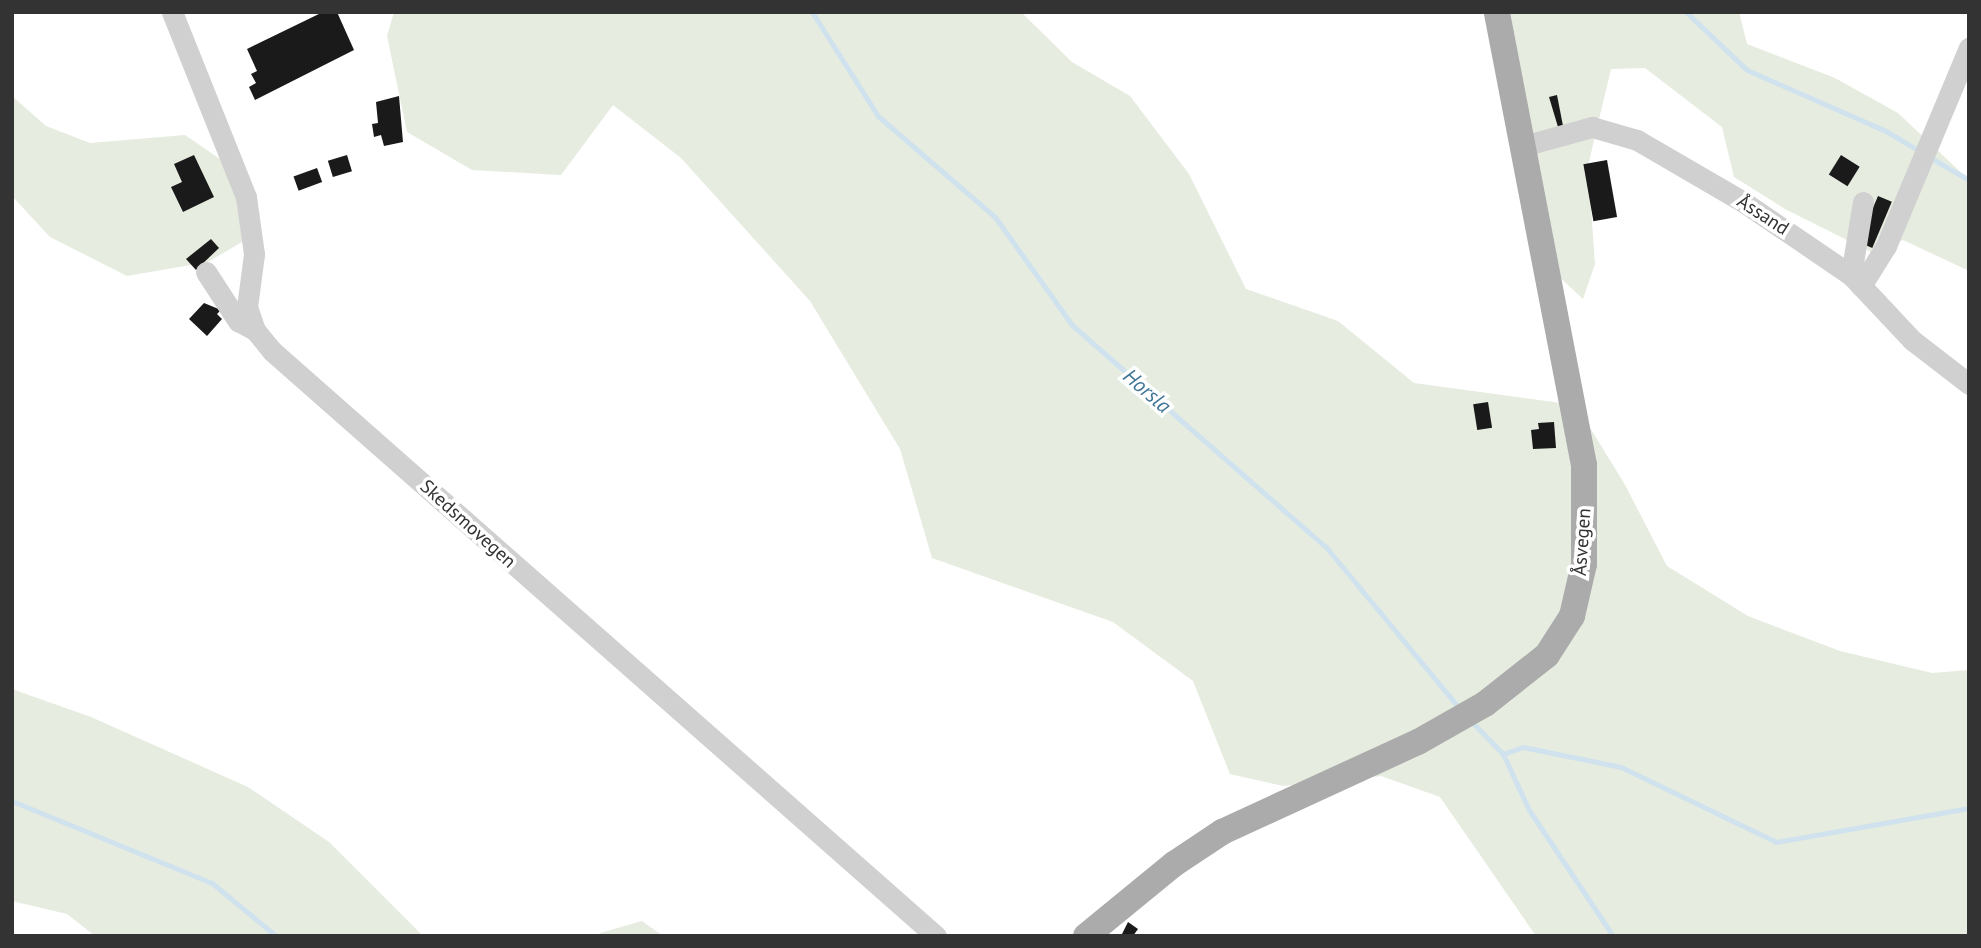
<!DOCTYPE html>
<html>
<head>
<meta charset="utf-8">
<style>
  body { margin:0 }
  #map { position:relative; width:1981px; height:948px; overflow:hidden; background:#fff; font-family:"PT Sans",sans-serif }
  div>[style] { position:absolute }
  .green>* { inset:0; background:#e6ecdf }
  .stream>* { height:5px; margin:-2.5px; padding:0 2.5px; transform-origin:2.5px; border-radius:2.5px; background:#cfe2ee }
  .building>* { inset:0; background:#1a1a1a; transform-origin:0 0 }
  .minor>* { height:21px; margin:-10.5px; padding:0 10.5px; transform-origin:10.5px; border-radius:10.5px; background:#d0d0d0 }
  .major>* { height:26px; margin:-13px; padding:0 13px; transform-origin:13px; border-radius:13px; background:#ababab }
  span { translate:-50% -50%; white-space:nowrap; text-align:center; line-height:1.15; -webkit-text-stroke:7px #fff; paint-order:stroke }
  .street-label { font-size:19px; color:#333 }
  .water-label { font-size:21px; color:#3f7597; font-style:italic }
  .frame { position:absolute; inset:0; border:14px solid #333; pointer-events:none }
</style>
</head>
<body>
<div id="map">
  <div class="green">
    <div style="clip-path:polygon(394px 12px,1021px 12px,1072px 62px,1130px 96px,1189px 174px,1246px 289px,1338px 321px,1414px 383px,1576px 405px,1624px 483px,1667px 566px,1748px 616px,1840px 651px,1932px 673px,1969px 670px,1969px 936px,1536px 936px,1440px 797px,1381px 776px,1283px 786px,1230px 774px,1193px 681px,1113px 622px,932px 558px,900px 449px,810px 301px,681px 158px,613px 105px,561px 175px,472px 170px,407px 132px,387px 36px)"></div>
    <div style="clip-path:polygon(1502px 12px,1739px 12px,1747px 44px,1835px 78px,1898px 113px,1969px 180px,1969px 271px,1903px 240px,1871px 252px,1785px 209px,1734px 177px,1722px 127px,1645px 68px,1611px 69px,1588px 166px,1595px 264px,1583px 299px,1552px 270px)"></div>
    <div style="clip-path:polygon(12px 96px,46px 126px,90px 143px,185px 135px,233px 168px,247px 239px,208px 262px,127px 276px,50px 237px,12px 196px)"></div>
    <div style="clip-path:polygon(12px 689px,91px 717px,248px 787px,329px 842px,423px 936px,95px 936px,67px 914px,12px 901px)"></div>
    <div style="clip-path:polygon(642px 921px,663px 936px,597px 936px,600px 933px)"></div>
  </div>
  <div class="stream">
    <div style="left:812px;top:12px;width:123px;rotate:57.6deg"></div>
    <div style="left:878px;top:116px;width:155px;rotate:40.8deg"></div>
    <div style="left:995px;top:217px;width:133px;rotate:54.5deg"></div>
    <div style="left:1072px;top:325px;width:337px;rotate:41.2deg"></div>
    <div style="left:1326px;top:547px;width:209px;rotate:50.4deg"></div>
    <div style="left:1686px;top:12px;width:84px;rotate:43.6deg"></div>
    <div style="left:1747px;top:70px;width:152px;rotate:23.7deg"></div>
    <div style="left:1886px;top:131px;width:41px;rotate:31deg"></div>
    <div style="left:1929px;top:157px;width:46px;rotate:29.9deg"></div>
    <div style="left:1471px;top:721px;width:46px;rotate:45.9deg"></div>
    <div style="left:1503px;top:754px;width:62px;rotate:65.1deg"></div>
    <div style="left:1529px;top:810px;width:151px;rotate:56.3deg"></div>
    <div style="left:1503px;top:754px;width:21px;rotate:-19deg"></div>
    <div style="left:1523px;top:747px;width:100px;rotate:11.5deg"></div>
    <div style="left:1621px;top:767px;width:172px;rotate:25.8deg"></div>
    <div style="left:1776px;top:842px;width:196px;rotate:-10deg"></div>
    <div style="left:12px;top:801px;width:216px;rotate:22.3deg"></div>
    <div style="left:212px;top:883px;width:83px;rotate:39.6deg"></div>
  </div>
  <div class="building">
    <div style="clip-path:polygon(323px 12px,337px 12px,354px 50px,255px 100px,249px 87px,256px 83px,251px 74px,257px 71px,247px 49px)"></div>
    <div style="clip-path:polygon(1557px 95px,1563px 126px,1558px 127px,1549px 97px)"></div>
    <div style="clip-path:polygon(399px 96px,403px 142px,384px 146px,381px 135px,374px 137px,372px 124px,378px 123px,376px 102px)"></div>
    <div style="clip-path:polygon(194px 155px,214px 197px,183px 212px,171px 187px,182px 182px,174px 164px)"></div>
    <div style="left:347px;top:155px;width:17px;height:20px;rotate:73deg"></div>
    <div style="left:1841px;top:155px;width:22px;height:23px;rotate:32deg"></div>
    <div style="left:1607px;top:160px;width:58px;height:24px;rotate:80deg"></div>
    <div style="left:317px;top:168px;width:15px;height:25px;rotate:70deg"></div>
    <div style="left:1878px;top:196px;width:15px;height:50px;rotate:23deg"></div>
    <div style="clip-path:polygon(211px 239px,219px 248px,196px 270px,186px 259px)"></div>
    <div style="clip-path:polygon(204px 303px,221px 310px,217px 314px,222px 319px,207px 336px,189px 319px)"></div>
    <div style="left:1488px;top:402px;width:26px;height:15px;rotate:81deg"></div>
    <div style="clip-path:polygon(1554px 422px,1556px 448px,1533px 449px,1531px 430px,1539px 429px,1538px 423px)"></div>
    <div style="clip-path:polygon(1128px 922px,1138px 929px,1133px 936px,1121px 936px)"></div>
  </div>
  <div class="minor">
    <div style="left:172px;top:12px;width:199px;rotate:68.2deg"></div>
    <div style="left:246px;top:197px;width:58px;rotate:82deg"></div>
    <div style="left:254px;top:254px;width:53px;rotate:97.5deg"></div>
    <div style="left:247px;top:307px;width:24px;rotate:71deg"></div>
    <div style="left:255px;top:330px;width:27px;rotate:51deg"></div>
    <div style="left:272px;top:351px;width:885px;rotate:41.38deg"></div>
    <div style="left:1523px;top:146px;width:72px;rotate:-15.4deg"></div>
    <div style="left:1592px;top:127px;width:47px;rotate:16.1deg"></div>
    <div style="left:1637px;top:140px;width:121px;rotate:30.2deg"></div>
    <div style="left:1742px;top:201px;width:132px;rotate:34.2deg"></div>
    <div style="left:1851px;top:275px;width:89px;rotate:46.8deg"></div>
    <div style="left:1912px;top:340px;width:72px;rotate:37.7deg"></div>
    <div style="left:206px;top:272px;width:59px;rotate:56.9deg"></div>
    <div style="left:238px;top:321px;width:19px;rotate:28deg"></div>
    <div style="left:1851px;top:275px;width:74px;rotate:-80.7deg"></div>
    <div style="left:1861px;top:286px;width:47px;rotate:-58deg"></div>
    <div style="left:1886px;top:246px;width:215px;rotate:-67.3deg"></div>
  </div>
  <div class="major">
    <div style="left:1086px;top:936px;width:114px;rotate:-39.3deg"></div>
    <div style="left:1174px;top:864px;width:58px;rotate:-33.7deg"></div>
    <div style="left:1222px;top:832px;width:216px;rotate:-24.7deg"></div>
    <div style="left:1418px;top:742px;width:77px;rotate:-29.6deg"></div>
    <div style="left:1485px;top:704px;width:79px;rotate:-38.3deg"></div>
    <div style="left:1547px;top:655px;width:46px;rotate:-57.3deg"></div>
    <div style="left:1572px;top:616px;width:53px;rotate:-77deg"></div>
    <div style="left:1584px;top:564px;width:99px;rotate:-90deg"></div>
    <div style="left:1584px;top:465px;width:461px;rotate:-100.9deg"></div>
  </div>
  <div class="street-label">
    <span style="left:1763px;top:215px;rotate:33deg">Åssand</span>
    <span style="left:468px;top:524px;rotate:42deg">Skedsmovegen</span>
    <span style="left:1582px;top:542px;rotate:-86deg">Åsvegen</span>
  </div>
  <div class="water-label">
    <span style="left:1147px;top:391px;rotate:41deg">Horsla</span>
  </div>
  <div class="frame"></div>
</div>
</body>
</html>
